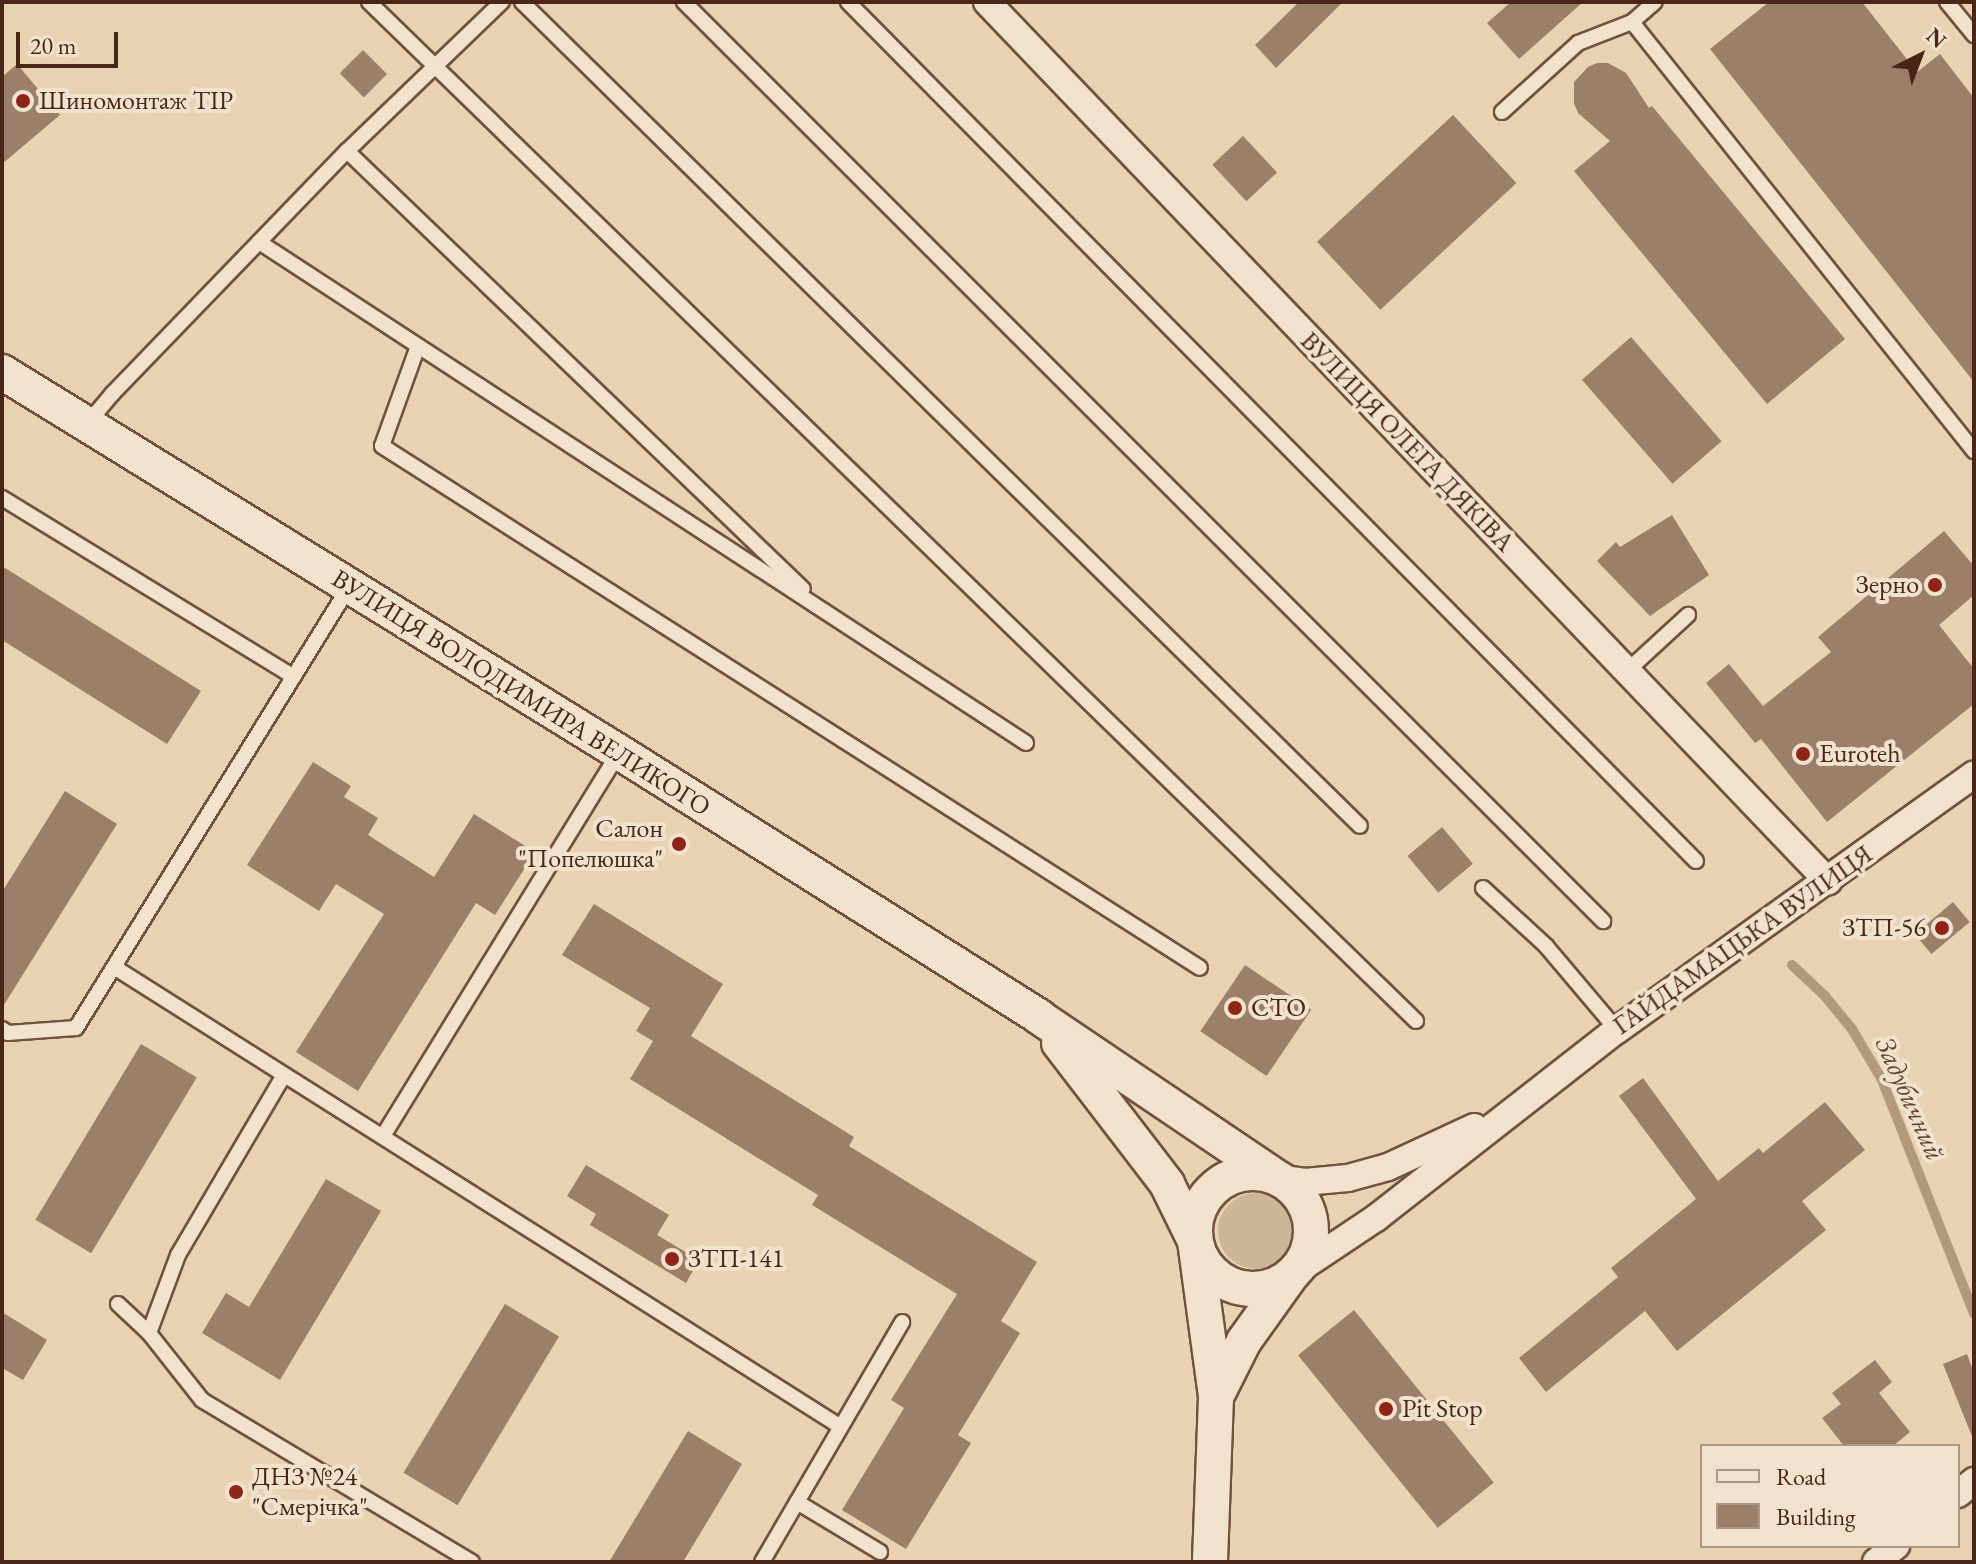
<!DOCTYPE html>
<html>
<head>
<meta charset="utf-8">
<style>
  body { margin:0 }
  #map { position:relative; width:1976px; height:1564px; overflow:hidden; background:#e8d2b2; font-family:"EB Garamond",serif }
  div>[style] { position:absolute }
  .green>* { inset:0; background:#cdb598 }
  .round { border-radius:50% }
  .stream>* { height:10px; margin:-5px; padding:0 5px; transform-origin:5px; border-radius:5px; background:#b2987d }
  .building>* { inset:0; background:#9c7f68; transform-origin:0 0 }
  .roads { filter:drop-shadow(2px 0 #71513e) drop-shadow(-2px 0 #71513e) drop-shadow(0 2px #71513e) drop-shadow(0 -2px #71513e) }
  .service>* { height:14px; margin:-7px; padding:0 7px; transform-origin:7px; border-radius:7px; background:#f0e2cd }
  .minor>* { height:26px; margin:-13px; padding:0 13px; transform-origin:13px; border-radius:13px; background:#f0e2cd }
  .tertiary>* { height:34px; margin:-17px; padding:0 17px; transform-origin:17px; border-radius:17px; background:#f0e2cd }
  .tertiary>.ring { margin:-17px; padding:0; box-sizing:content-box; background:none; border:34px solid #f0e2cd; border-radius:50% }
  .dots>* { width:22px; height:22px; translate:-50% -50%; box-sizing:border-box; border:4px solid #f0e2cd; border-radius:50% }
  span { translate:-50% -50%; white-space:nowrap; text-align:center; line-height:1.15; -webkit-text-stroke:8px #f0e2cd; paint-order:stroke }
  .poi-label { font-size:26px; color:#492617 }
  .left { translate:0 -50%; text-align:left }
  .right { translate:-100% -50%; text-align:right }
  .street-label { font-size:26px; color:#492617 }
  .water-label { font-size:28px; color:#634230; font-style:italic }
  .frame { position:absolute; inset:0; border:4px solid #492617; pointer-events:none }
  .legend { position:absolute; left:1700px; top:1444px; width:260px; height:104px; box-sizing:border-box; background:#f0e2cd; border:2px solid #ad9784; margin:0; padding:10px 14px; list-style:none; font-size:24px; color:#492617 }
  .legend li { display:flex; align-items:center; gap:16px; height:40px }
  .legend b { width:40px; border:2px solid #ad9784 }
  .north { position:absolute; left:1880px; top:16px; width:80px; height:80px; -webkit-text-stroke:6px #f0e2cd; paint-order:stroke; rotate:42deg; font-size:22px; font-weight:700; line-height:32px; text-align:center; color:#492617 }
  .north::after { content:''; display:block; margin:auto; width:28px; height:36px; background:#492617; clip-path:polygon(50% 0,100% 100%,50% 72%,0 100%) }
  .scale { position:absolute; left:16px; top:32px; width:102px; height:36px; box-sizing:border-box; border:4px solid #492617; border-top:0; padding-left:10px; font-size:24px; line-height:28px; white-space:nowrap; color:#492617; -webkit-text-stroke:6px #f0e2cd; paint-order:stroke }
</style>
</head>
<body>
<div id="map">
  <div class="green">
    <div class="round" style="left:1218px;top:1193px;width:76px;height:76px"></div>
  </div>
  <div class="stream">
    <div style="left:1792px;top:965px;width:44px;rotate:43.2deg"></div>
    <div style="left:1824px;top:995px;width:44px;rotate:50.5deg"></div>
    <div style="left:1852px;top:1029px;width:59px;rotate:59.5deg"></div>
    <div style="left:1882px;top:1080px;width:251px;rotate:68.5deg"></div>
  </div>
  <div class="building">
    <div style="clip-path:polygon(1299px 2px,1343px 2px,1276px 68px,1255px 45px)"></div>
    <div style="clip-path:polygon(1511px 2px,1583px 2px,1519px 59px,1487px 23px)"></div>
    <div style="clip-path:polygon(1769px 2px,1862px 2px,1917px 72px,1940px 54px,1974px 98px,1974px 382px,1710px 49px)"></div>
    <div style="left:363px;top:50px;width:34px;height:33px;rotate:45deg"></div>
    <div style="clip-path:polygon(1597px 63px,1608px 63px,1626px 73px,1649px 108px,1652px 106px,1845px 339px,1767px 404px,1574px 171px,1610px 141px,1578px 113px,1574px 103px,1574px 82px,1588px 67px)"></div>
    <div style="clip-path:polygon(17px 64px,60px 115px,2px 164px,2px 77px)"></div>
    <div style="left:1453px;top:115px;width:93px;height:186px;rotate:47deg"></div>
    <div style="left:1243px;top:136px;width:50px;height:42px;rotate:47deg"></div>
    <div style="left:1631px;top:337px;width:138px;height:65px;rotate:49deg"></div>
    <div style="clip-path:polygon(1672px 515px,1709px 575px,1650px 616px,1597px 561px,1616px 542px,1620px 547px)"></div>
    <div style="clip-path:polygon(1944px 531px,1974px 566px,1974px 595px,1939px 625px,1974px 669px,1974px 704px,1827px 822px,1761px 739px,1755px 743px,1706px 683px,1729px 664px,1763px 706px,1831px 652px,1818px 637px)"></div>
    <div style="clip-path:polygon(2px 566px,201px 691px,167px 744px,2px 640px)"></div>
    <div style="clip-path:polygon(313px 762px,351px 786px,344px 797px,378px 818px,368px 835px,434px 877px,474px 814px,535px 852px,495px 915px,476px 903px,358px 1091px,296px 1052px,384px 914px,336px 884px,319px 911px,247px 865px)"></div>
    <div style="clip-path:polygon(65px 791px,117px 824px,2px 1008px,2px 892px)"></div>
    <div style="left:1442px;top:827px;width:48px;height:45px;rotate:50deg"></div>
    <div style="left:1953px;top:902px;width:26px;height:50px;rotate:50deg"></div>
    <div style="clip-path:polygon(594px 904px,723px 984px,691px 1036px,854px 1137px,849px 1146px,1037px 1262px,1001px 1321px,1020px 1333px,958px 1435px,971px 1443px,906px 1549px,842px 1510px,904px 1408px,891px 1400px,957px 1294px,812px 1205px,818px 1195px,630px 1079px,653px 1041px,636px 1031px,650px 1008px,562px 955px)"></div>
    <div style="left:1245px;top:965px;width:80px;height:80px;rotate:34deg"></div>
    <div style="left:141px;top:1044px;width:65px;height:205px;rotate:31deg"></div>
    <div style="clip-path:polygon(1643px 1078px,1718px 1181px,1759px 1148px,1763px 1153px,1825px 1102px,1865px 1150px,1802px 1201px,1826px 1230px,1677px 1351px,1645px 1311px,1546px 1392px,1519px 1358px,1618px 1277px,1611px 1268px,1696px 1199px,1619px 1096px)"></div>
    <div style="clip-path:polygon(586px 1165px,669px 1215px,657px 1235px,699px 1260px,686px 1283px,590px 1225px,596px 1214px,567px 1196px)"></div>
    <div style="clip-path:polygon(326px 1179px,381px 1211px,280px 1380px,202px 1333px,226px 1293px,249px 1307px)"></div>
    <div style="left:505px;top:1304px;width:63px;height:197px;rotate:31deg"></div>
    <div style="left:1354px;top:1310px;width:222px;height:72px;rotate:51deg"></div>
    <div style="clip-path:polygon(2px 1312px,47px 1340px,23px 1380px,2px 1368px)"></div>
    <div style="clip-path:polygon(1967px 1354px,1974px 1373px,1973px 1439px,1943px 1364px)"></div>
    <div style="clip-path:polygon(1875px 1360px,1892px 1382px,1879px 1393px,1910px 1432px,1893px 1446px,1844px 1446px,1822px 1418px,1841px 1404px,1832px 1393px)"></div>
    <div style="clip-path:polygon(688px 1431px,742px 1464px,683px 1562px,609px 1562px)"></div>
  </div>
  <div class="roads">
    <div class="service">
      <div style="left:369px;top:2px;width:1461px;rotate:44.22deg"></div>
      <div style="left:522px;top:2px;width:1175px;rotate:44.52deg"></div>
      <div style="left:684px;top:2px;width:1300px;rotate:45deg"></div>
      <div style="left:848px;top:2px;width:1207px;rotate:45.37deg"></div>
      <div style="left:1947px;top:2px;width:43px;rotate:50.7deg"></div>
      <div style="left:1632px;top:22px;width:549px;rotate:51.44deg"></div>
      <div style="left:1502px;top:112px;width:103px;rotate:-42.2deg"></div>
      <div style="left:1578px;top:43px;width:58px;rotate:-21.3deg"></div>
      <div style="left:1632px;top:22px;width:30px;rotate:-41deg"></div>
      <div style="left:347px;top:151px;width:632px;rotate:43.85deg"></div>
      <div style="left:259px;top:242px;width:916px;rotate:33.15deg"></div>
      <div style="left:418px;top:346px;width:106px;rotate:109.8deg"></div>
      <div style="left:382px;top:446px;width:970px;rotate:32.54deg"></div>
      <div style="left:87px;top:424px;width:39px;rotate:-50deg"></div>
      <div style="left:112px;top:394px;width:338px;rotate:-46deg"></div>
      <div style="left:347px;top:151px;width:215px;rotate:-43.9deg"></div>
      <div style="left:2px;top:498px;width:342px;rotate:31.5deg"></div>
      <div style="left:1627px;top:671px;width:83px;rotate:-42.6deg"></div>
      <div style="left:1483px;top:888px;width:86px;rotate:42.6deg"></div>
      <div style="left:1546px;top:946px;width:110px;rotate:49.8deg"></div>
      <div style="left:114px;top:967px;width:860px;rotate:32.32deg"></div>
      <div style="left:2px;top:1029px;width:7px;rotate:34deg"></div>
      <div style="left:8px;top:1033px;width:68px;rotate:-4.2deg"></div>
      <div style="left:76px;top:1028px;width:519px;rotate:-58.24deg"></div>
      <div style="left:383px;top:1136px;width:450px;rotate:-58.4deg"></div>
      <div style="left:118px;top:1304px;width:42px;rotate:43.1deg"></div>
      <div style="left:149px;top:1333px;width:85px;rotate:51.7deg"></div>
      <div style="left:202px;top:1400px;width:315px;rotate:31deg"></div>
      <div style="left:149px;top:1333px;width:83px;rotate:-69.6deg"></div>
      <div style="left:178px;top:1255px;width:209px;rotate:-59.5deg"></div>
      <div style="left:797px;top:1502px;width:97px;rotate:31.1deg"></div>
      <div style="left:762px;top:1562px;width:278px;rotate:-59.7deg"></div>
    </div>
    <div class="minor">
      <div style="left:987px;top:2px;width:1217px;rotate:46.27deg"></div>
      <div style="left:1278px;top:1178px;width:27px;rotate:8deg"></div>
      <div style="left:1305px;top:1182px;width:43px;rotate:-5.3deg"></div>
      <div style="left:1348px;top:1178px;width:41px;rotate:-15.4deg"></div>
      <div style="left:1388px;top:1167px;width:95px;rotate:-24.9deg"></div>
      <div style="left:1292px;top:1274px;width:101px;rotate:-33.7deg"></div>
      <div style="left:1376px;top:1218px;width:306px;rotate:-38deg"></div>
      <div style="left:1617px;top:1030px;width:439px;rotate:-35.6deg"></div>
      <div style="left:1958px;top:1494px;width:21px;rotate:-39deg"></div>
      <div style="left:1876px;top:1562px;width:26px;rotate:-39deg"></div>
    </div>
    <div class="tertiary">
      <div style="left:2px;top:372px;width:725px;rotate:31.63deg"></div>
      <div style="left:619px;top:752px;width:497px;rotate:32.2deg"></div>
      <div style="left:1039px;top:1017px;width:288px;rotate:34deg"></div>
      <div style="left:1059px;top:1043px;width:178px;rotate:52.5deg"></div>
      <div style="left:1167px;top:1184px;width:64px;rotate:63.8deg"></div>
      <div style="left:1195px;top:1241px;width:157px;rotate:82.3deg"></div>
      <div style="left:1216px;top:1397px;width:165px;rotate:92.1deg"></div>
      <div class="ring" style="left:1195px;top:1173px;width:82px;height:82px"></div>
      <div style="left:1216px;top:1397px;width:63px;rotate:-63.4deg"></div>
      <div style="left:1244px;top:1341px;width:82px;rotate:-54.4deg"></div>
    </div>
  </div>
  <div class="dots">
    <div style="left:23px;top:101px;background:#8f2418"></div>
    <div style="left:1935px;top:585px;background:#8f2418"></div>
    <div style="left:1803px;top:754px;background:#8f2418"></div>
    <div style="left:679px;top:844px;background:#8f2418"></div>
    <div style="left:1942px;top:928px;background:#8f2418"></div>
    <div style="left:1235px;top:1008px;background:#8f2418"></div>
    <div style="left:672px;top:1259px;background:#8f2418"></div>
    <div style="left:1386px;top:1409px;background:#8f2418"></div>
    <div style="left:236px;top:1492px;background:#8f2418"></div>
  </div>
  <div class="poi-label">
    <span class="left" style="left:39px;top:101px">Шиномонтаж ТІР</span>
    <span class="right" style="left:1919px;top:585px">Зерно</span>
    <span class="left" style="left:1819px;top:754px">Euroteh</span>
    <span class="right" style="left:663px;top:844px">Салон<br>"Попелюшка"</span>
    <span class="right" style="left:1926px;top:928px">ЗТП-56</span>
    <span class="left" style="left:1251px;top:1008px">СТО</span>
    <span class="left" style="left:688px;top:1259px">ЗТП-141</span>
    <span class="left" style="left:1402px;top:1409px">Pit Stop</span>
    <span class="left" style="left:252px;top:1492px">ДНЗ №24<br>"Смерічка"</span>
  </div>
  <div class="street-label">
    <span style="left:1407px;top:442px;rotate:46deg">ВУЛИЦЯ ОЛЕГА ДЯКІВА</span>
    <span style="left:521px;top:693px;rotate:32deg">ВУЛИЦЯ ВОЛОДИМИРА ВЕЛИКОГО</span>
    <span style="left:1743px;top:940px;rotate:-35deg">ГАЙДАМАЦЬКА ВУЛИЦЯ</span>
  </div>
  <div class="water-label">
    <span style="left:1911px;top:1098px;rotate:66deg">Задубичний</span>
  </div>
  <div class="frame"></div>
  <ul class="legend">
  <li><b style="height:10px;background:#f0e2cd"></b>Road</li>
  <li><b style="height:22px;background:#9c7f68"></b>Building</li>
  </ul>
  <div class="north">N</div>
  <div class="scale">20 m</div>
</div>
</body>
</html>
